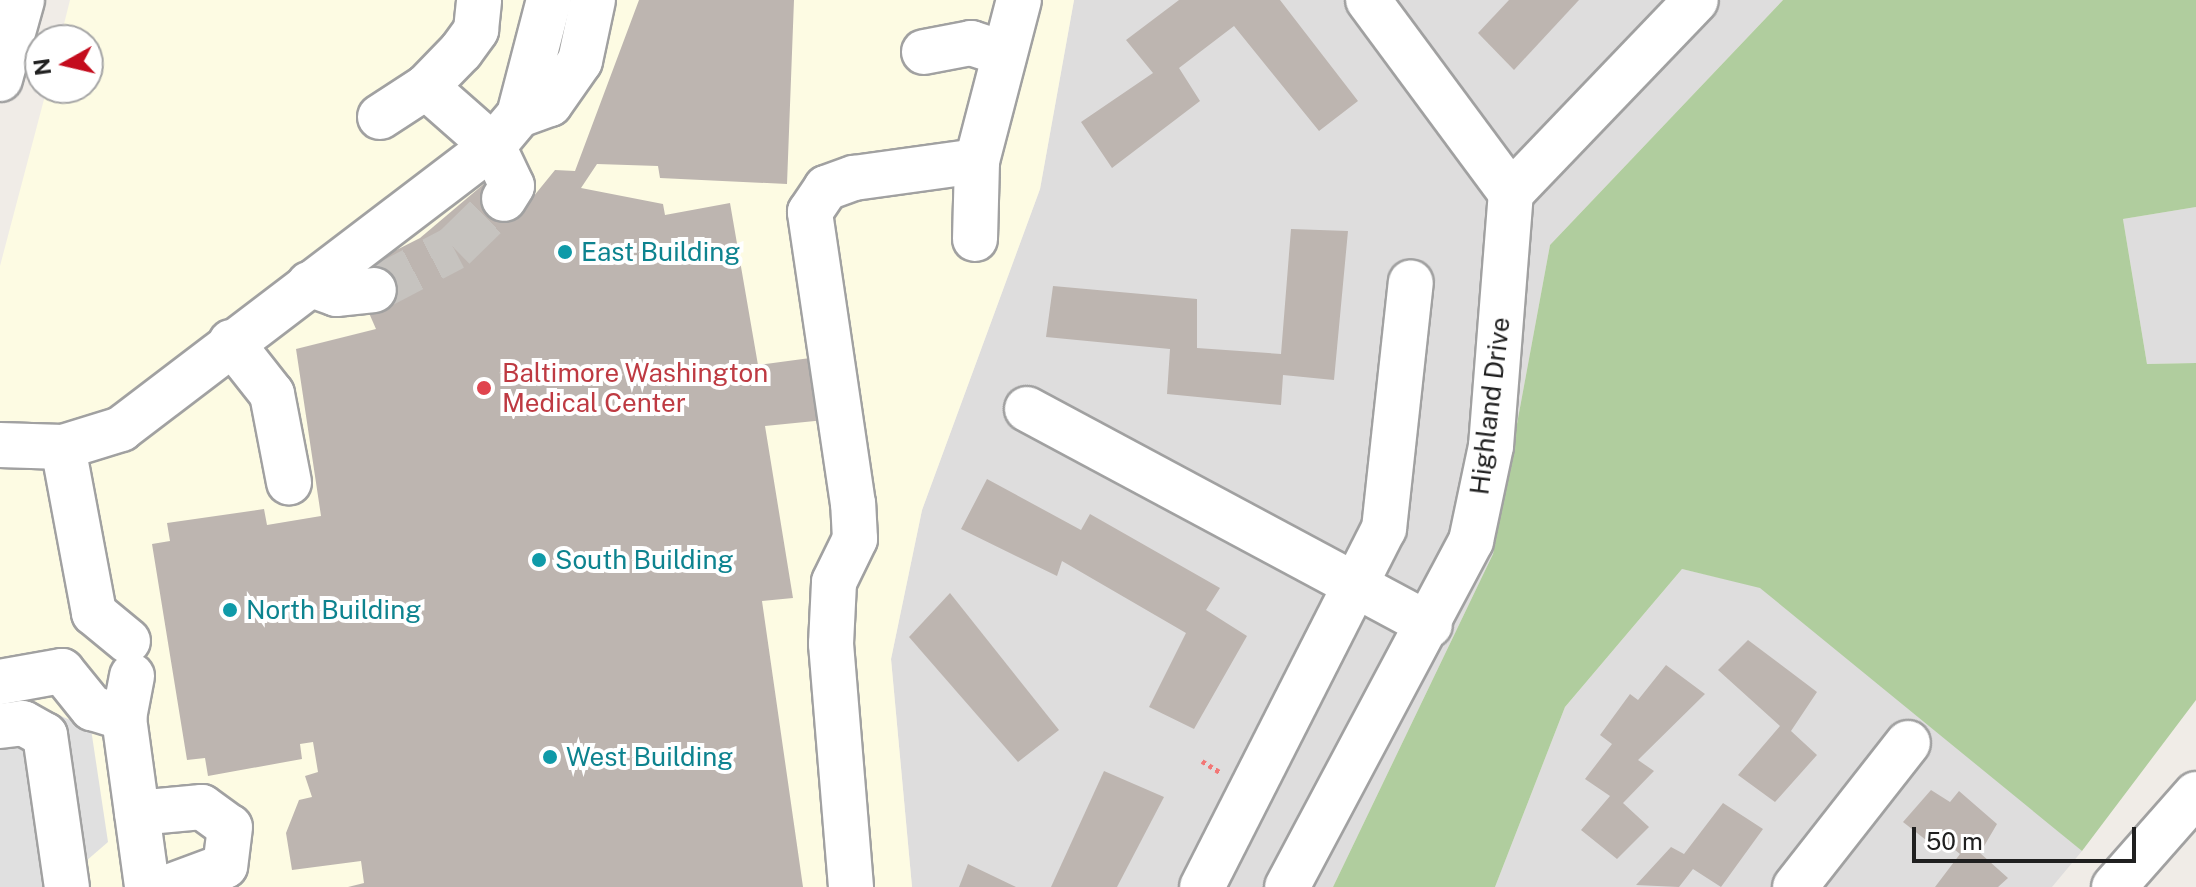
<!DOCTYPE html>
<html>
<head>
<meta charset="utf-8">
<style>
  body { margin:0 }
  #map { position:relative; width:2196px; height:887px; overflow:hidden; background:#f0ece7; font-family:"Public Sans",sans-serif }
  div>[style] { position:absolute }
  .residential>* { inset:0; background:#dedddd }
  .education>* { inset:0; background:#fdfbe3 }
  .forest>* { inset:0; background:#b0cd9e }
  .parking>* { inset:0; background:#e0e0e0 }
  .building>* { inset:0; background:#bdb5b0 }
  .minor-tunnel>* { height:44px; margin-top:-22px; transform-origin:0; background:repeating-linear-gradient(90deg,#c6c3bf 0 44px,transparent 0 66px) }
  .path>* { height:5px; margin-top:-2.5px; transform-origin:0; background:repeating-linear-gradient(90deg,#f27776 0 4px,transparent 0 8px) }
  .roads { filter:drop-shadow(2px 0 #a1a1a1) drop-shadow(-2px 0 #a1a1a1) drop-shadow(0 2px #a1a1a1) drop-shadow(0 -2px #a1a1a1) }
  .minor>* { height:44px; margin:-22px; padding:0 22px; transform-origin:22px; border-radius:22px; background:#fff }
  .dots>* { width:22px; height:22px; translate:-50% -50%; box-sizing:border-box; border:4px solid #fff; border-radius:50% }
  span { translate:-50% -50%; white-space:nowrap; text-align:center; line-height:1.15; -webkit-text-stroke:8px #fff; paint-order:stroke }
  .culture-label { font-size:26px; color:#0d838f }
  .left { translate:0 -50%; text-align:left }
  .health-label { font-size:26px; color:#be3a42 }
  .street-label { font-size:26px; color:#202020 }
  .north { position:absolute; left:24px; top:24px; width:80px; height:80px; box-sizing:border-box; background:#fff; border:2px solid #a6a6a6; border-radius:50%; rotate:262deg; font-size:22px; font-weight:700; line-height:32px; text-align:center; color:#202020 }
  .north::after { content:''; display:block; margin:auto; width:28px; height:36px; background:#c40c1d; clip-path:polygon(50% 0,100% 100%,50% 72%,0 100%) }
  .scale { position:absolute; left:1912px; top:827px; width:224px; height:36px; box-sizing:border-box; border:4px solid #202020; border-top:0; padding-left:10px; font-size:24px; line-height:28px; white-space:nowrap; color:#202020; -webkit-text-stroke:6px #fff; paint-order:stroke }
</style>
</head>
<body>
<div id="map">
  <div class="residential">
    <div style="clip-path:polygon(1074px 0,1783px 0,1550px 245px,1493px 554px,1333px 887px,912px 887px,891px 659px,922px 510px,1040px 189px)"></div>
    <div style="clip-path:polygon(2196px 207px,2196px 363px,2147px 364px,2123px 219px)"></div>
    <div style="clip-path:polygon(1682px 569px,1777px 591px,2082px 851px,2052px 887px,1495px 887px,1565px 707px)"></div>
  </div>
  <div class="education">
    <div style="clip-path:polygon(70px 0,1074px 0,1040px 189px,922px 510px,891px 659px,912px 887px,0 887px,0 266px,47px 88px,88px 88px,88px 40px,60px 40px)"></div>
  </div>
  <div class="forest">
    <div style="clip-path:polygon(1783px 0,2196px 0,2196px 207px,2123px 219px,2147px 364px,2196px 363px,2196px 700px,2082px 851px,1760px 588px,1682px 569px,1565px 707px,1495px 887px,1333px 887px,1493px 554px,1550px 245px)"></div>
  </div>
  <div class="parking">
    <div style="clip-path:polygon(0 698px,19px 698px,91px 729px,108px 842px,56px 887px,0 887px)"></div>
  </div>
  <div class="building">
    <div style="clip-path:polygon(639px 0,794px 0,787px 184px,660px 178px,658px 166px,597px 164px,581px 188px,663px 204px,665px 215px,730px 203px,758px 365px,825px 356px,835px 419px,765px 426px,793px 598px,762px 601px,803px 887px,348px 887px,364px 883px,361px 861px,292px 870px,286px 833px,299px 800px,312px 797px,305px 776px,318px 772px,313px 742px,300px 744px,302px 759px,208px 776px,205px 758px,187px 760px,152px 544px,170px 541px,167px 523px,264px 509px,267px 525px,321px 516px,296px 349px,376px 329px,369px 313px,382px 307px,365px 266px,420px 238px,485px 183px,520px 213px,555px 170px,575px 171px)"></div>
    <div style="clip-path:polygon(1179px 0,1280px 0,1358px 101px,1319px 131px,1234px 26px,1179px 68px,1200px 101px,1112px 168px,1081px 122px,1153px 73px,1126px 40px)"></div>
    <div style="clip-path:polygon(1509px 0,1579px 0,1514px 70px,1478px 33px)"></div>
    <div style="clip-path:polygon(1291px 229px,1348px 231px,1334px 380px,1283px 375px,1281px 405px,1167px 394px,1170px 349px,1046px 337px,1053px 286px,1197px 299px,1197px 348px,1281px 354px)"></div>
    <div style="clip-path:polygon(987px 479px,1081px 530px,1090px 514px,1220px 588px,1206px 610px,1247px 636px,1194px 729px,1149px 707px,1186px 633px,1062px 561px,1057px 576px,961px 529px)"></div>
    <div style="clip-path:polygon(950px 593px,1059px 730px,1018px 762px,909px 637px)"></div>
    <div style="clip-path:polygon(1748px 640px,1817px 692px,1791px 731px,1817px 755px,1775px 802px,1738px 775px,1780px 726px,1718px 670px)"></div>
    <div style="clip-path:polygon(1666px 665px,1705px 694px,1638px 760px,1654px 771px,1623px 803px,1649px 827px,1617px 859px,1581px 830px,1610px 796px,1585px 779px,1612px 744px,1600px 735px,1630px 694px,1638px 700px)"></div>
    <div style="clip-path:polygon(1104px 771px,1164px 797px,1117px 887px,1051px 887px)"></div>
    <div style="clip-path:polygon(1931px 790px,1950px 802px,1959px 791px,1997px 824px,1980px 853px,2008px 878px,1998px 887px,1935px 887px,1960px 854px,1932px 831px,1926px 840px,1903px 822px)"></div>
    <div style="clip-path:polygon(1723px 803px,1763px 829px,1721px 887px,1693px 869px,1679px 887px,1636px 885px,1671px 847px,1684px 854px)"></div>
    <div style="clip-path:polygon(968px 864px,1016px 887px,959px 887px)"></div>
  </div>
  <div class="minor-tunnel">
    <div style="left:374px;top:290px;width:90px;rotate:-27.7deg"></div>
    <div style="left:454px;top:248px;width:70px;rotate:-44.4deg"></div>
  </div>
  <div class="path">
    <div style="left:1202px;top:761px;width:22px;rotate:32deg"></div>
  </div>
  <div class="roads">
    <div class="minor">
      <div style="left:1368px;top:0;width:240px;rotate:53.5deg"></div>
      <div style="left:924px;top:52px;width:48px;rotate:-10.8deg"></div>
      <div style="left:971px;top:43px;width:32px;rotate:18deg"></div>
      <div style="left:0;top:79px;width:82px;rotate:-74.4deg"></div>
      <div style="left:426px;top:87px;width:89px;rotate:41.4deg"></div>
      <div style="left:493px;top:146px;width:44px;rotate:64.6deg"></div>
      <div style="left:512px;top:186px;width:15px;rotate:122deg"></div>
      <div style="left:519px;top:115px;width:33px;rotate:-20deg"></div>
      <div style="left:550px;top:104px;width:52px;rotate:-55.1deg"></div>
      <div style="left:580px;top:61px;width:62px;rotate:-78deg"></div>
      <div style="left:380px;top:117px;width:55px;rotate:-33.1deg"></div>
      <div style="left:426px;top:87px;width:50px;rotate:-45.8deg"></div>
      <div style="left:461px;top:51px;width:26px;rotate:-54deg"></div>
      <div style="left:476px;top:30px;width:30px;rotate:-84deg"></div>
      <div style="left:975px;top:239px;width:78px;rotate:-88.5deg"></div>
      <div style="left:977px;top:161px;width:166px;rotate:-75.4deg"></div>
      <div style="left:309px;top:284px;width:29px;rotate:20deg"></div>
      <div style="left:336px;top:294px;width:38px;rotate:-6deg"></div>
      <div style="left:231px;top:342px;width:66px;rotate:51.7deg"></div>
      <div style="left:272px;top:394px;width:90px;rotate:79.1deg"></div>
      <div style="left:1027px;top:409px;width:457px;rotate:28.2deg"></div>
      <div style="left:0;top:445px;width:63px;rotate:1.8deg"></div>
      <div style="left:63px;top:447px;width:61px;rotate:-17.2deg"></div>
      <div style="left:121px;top:429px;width:467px;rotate:-37.3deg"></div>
      <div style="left:493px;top:146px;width:40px;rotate:-50deg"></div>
      <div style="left:519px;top:115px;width:119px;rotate:-75.4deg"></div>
      <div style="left:63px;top:447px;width:169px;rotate:79.4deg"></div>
      <div style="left:94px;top:613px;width:44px;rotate:39.5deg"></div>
      <div style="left:62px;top:671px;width:48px;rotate:51deg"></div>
      <div style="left:92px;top:708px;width:34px;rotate:17deg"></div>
      <div style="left:132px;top:676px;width:43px;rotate:100.8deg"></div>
      <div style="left:124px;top:718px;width:171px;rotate:82.2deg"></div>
      <div style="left:0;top:682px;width:63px;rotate:-10.1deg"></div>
      <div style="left:0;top:726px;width:23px;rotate:-7deg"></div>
      <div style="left:23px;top:723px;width:25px;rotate:29deg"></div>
      <div style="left:45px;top:735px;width:154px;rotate:81.8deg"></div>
      <div style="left:137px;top:813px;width:65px;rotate:-5.3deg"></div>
      <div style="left:202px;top:807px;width:34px;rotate:36deg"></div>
      <div style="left:230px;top:827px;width:39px;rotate:97deg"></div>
      <div style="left:225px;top:866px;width:61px;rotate:159.8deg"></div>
      <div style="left:851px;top:887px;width:244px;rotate:-94.7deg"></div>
      <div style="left:831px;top:644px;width:62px;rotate:-87.2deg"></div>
      <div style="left:834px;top:582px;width:48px;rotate:-64deg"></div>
      <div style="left:855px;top:539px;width:35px;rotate:-93deg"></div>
      <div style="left:853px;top:504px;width:295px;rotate:-98.4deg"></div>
      <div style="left:810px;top:212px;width:29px;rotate:-56deg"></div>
      <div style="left:826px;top:188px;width:30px;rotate:-20deg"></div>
      <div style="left:854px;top:178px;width:124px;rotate:-7.9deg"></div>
      <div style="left:1202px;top:887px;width:402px;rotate:-63.1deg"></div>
      <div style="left:1384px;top:529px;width:248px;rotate:-83.8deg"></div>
      <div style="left:1287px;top:887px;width:392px;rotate:-62deg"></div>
      <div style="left:1471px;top:541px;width:97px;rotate:-78.1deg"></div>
      <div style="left:1491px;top:446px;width:254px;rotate:-85.5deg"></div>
      <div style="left:1511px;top:193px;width:267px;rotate:-46.2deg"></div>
      <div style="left:1795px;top:887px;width:183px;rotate:-51.9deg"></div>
      <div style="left:2114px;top:887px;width:124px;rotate:-48.6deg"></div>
    </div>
  </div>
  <div class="dots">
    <div style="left:565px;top:252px;background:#0f9aa8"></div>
    <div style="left:484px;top:388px;background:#e0444e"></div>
    <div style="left:539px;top:560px;background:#0f9aa8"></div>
    <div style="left:230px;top:610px;background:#0f9aa8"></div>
    <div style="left:550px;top:757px;background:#0f9aa8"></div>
  </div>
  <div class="culture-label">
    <span class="left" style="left:581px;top:252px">East Building</span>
    <span class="left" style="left:555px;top:560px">South Building</span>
    <span class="left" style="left:246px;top:610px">North Building</span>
    <span class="left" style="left:566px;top:757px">West Building</span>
  </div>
  <div class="health-label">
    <span class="left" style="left:502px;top:388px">Baltimore Washington<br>Medical Center</span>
  </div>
  <div class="street-label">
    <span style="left:1490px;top:406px;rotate:-83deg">Highland Drive</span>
  </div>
  <div class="north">N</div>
  <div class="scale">50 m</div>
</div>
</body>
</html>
